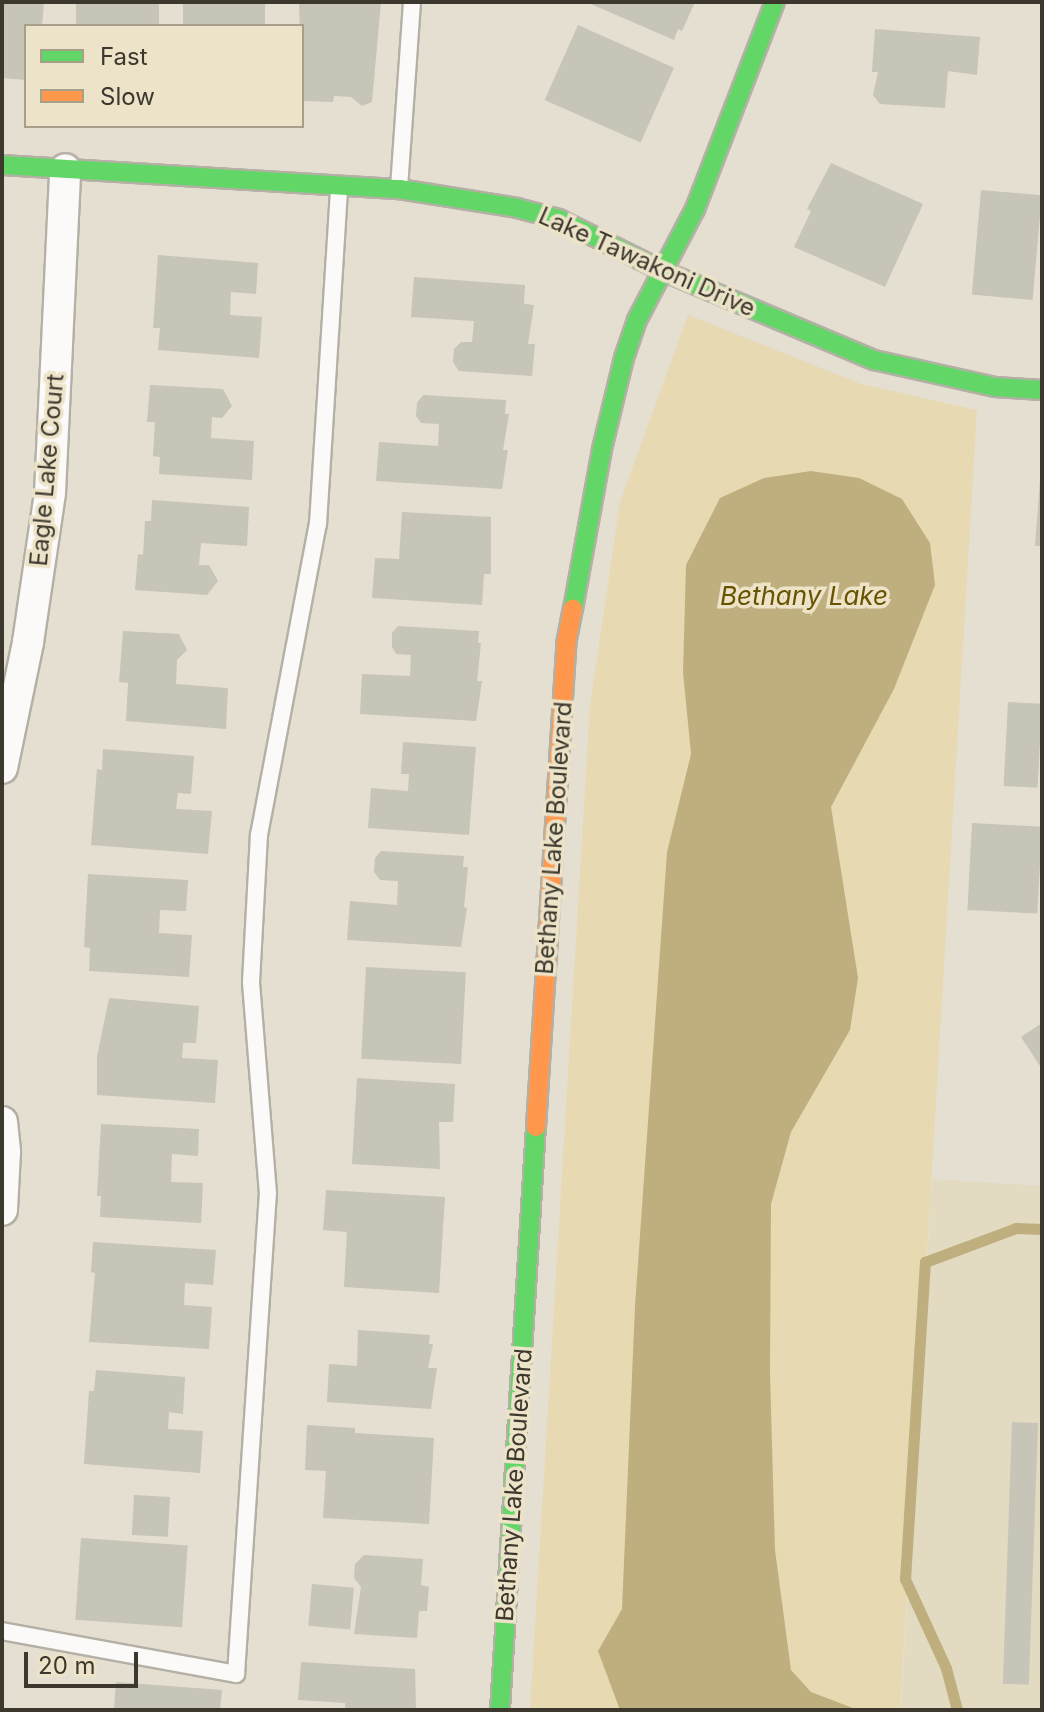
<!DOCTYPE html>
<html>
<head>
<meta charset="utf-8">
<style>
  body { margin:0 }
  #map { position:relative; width:1044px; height:1712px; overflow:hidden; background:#e4dfd0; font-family:Inter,sans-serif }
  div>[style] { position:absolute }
  .built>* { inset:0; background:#e2dac1 }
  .green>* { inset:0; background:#e7dab3 }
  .water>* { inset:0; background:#bfaf7e }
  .stream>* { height:11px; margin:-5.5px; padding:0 5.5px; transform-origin:5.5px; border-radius:5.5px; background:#bfaf7e }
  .building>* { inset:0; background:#c7c4b8; transform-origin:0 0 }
  .roads { filter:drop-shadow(2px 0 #b4b0a5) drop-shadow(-2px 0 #b4b0a5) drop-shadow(0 2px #b4b0a5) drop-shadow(0 -2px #b4b0a5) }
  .lane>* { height:16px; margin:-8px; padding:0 8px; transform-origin:8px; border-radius:8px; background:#fbfaf8 }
  .street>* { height:30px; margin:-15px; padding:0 15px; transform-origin:15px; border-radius:15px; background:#fbfaf8 }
  .fast>* { height:18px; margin:-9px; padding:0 9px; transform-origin:9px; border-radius:9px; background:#63d668 }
  .slow>* { height:18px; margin:-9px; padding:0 9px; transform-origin:9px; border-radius:9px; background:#ff974d }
  span { translate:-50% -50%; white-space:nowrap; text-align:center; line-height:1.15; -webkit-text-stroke:7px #ece3c8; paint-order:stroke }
  .street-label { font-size:24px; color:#3c382e }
  .water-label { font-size:26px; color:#685300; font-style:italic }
  .frame { position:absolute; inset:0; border:4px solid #3c382e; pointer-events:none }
  .legend { position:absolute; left:24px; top:24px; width:280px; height:104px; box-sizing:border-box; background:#ece3c8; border:2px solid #a69f8a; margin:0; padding:10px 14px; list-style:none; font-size:24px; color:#3c382e }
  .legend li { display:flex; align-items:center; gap:16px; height:40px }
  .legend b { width:40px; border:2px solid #a69f8a }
  .scale { position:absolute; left:24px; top:1652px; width:114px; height:36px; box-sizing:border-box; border:4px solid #3c382e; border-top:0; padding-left:10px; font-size:24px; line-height:28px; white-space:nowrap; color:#3c382e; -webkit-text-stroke:6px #ece3c8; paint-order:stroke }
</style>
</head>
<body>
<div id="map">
  <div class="built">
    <div style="clip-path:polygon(932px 1179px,1042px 1186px,1042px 1710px,901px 1710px)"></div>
  </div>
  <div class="green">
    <div style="clip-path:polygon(688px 315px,861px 384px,977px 410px,900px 1710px,530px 1710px,590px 705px,620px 502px)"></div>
  </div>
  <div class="water">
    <div style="clip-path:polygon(811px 471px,859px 478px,902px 499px,930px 543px,935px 585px,894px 689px,831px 807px,858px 978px,850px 1030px,791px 1132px,771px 1204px,770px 1373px,775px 1550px,791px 1670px,811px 1692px,858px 1710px,620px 1710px,598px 1651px,622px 1609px,635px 1306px,667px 852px,691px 754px,683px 672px,686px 565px,720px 498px,764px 478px)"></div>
  </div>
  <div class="stream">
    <div style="left:957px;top:1710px;width:43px;rotate:-104.7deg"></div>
    <div style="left:946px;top:1668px;width:98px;rotate:-114.7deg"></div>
    <div style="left:905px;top:1579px;width:318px;rotate:-86.4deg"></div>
    <div style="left:925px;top:1262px;width:97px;rotate:-20.5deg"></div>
    <div style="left:1016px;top:1228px;width:26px;rotate:2deg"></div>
  </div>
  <div class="building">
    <div style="clip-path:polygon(2px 2px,44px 2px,42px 26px,26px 26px,26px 80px,2px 78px)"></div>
    <div style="left:76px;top:2px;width:83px;height:24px"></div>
    <div style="left:183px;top:2px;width:82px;height:24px"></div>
    <div style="clip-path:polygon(299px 2px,381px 2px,372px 102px,362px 106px,351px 97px,334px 96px,333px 102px,302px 101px)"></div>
    <div style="clip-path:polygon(586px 2px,695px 2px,682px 31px,678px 29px,674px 40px)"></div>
    <div style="left:578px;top:25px;width:105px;height:82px;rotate:24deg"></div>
    <div style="clip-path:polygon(875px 29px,980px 37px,977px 75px,948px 71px,945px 108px,880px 104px,873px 95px,878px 72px,872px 72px)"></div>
    <div style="clip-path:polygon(831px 163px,923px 204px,885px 287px,794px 247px,811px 211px,807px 209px)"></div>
    <div style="left:981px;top:190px;width:61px;height:105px;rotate:5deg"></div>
    <div style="clip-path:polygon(158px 255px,258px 263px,256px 294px,231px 292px,230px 315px,262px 317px,259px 358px,158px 350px,160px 328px,153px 328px)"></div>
    <div style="clip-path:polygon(414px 277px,525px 285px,524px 304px,534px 305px,528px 344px,535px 344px,532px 376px,459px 371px,453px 362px,454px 349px,461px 342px,472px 342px,474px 321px,411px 317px)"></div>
    <div style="clip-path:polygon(150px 385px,223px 389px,232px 406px,222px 418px,212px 417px,211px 438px,254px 441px,252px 480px,159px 474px,160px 457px,153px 456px,155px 422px,147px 422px)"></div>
    <div style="clip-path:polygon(423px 395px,506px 400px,505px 414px,509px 414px,503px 450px,508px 450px,502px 489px,376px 481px,379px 442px,438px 446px,439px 424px,421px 423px,416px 416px,417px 403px)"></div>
    <div style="clip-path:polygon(1040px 480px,1042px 480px,1042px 546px,1035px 546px)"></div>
    <div style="clip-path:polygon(152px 500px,249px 507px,247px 546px,201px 543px,199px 565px,209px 565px,218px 581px,207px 595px,135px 590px,138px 554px,143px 555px,145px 521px,151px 521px)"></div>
    <div style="clip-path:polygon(402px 512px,491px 517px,491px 574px,484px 574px,482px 605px,372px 598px,375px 558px,399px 559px)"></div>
    <div style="clip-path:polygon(398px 626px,479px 631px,478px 643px,481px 643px,477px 681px,482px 681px,476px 721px,360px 714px,362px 674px,410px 676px,411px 655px,396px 654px,392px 647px,392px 633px)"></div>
    <div style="clip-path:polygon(123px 631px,179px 634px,187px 650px,177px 660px,176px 684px,228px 688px,226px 729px,126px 721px,128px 683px,119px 682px)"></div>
    <div style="left:1008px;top:702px;width:34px;height:84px;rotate:3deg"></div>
    <div style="clip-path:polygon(403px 742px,476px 747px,469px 835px,368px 828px,371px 788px,408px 791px,409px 774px,401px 774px)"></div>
    <div style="clip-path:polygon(103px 749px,194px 756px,191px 794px,178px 793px,176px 809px,212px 811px,208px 854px,91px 845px,97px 769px,102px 770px)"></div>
    <div style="left:972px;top:823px;width:70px;height:87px;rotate:3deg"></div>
    <div style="clip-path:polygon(381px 851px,464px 856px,463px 867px,468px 867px,464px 907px,467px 908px,461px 947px,347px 940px,350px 901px,397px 905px,398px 881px,380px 880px,374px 872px,375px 858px)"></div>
    <div style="clip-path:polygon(88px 874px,188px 880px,186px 911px,160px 910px,159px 933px,192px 935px,189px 977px,89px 971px,90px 948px,84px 947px)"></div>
    <div style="left:366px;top:967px;width:100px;height:92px;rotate:3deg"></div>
    <div style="clip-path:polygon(109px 998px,199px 1006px,196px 1043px,183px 1043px,182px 1058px,218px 1060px,215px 1103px,97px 1095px,97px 1057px)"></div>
    <div style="clip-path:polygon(1042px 1023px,1042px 1069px,1021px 1037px)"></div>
    <div style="clip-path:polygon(357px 1078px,455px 1084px,453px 1122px,439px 1122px,440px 1169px,352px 1164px)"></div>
    <div style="clip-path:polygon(101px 1124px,199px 1129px,198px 1156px,172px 1154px,171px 1182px,203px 1183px,201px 1223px,100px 1217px,101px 1196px,97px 1196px)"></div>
    <div style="clip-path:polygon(326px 1190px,445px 1197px,439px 1293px,344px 1287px,347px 1232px,323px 1230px)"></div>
    <div style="clip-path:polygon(93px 1242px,216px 1250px,213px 1285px,185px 1283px,184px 1305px,212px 1307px,209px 1349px,89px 1342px,95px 1273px,91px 1272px)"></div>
    <div style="clip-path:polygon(358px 1330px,430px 1335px,429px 1344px,433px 1344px,428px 1368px,437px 1368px,431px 1409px,327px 1402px,329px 1364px,357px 1366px)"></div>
    <div style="clip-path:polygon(96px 1370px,185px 1377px,183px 1414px,169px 1412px,168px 1429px,203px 1431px,200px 1473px,84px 1464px,89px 1391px,94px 1391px)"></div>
    <div style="left:1012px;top:1422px;width:26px;height:262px;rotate:2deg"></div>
    <div style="clip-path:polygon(307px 1425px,355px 1428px,355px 1433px,434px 1438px,429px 1524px,323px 1518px,326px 1471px,305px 1470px)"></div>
    <div style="left:134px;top:1495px;width:36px;height:40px;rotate:3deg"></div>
    <div style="left:81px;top:1538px;width:107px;height:82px;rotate:4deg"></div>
    <div style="clip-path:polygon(364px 1555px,423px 1559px,421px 1585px,429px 1587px,427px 1611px,419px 1611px,417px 1638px,354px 1634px,361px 1587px,354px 1578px,355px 1564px)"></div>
    <div style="left:312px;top:1584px;width:42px;height:42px;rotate:5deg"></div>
    <div style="clip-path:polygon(301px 1662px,415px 1669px,416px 1708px,345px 1710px,345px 1703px,298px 1700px)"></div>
    <div style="clip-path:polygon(116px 1682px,222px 1690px,220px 1710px,114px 1710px)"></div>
  </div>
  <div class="roads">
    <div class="lane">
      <div style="left:399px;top:188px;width:186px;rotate:-86deg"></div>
      <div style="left:2px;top:1631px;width:238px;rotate:10.4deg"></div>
      <div style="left:236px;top:1674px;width:481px;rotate:-86.2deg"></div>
      <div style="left:268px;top:1194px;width:213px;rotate:-94.6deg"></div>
      <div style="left:251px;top:982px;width:147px;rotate:-86.9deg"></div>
      <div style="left:259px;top:835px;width:317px;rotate:-79.3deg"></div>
      <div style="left:318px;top:524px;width:338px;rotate:-86.4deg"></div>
    </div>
    <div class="street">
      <div style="left:2px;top:768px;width:129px;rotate:-78.3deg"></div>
      <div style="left:28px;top:642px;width:151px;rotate:-81.6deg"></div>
      <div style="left:50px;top:493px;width:324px;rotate:-87.3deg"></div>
      <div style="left:2px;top:1122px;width:30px;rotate:84deg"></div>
      <div style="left:5px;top:1152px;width:58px;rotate:93deg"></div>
    </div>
    <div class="fast">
      <div style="left:2px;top:165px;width:398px;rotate:3.5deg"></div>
      <div style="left:399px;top:189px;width:120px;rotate:9.1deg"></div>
      <div style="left:517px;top:208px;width:43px;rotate:14.7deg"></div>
      <div style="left:559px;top:219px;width:116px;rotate:26.6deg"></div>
      <div style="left:663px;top:271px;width:229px;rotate:22.9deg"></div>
      <div style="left:874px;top:360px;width:124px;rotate:12.6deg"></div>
      <div style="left:995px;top:387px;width:47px;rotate:3.7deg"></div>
      <div style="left:573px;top:609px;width:163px;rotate:-79.7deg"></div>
      <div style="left:602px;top:449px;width:94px;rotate:-76.4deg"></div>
      <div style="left:624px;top:358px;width:40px;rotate:-71.1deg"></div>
      <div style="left:637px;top:320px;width:125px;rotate:-62.4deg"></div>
      <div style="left:695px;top:209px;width:222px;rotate:-68.9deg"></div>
      <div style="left:500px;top:1710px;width:584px;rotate:-86.47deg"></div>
    </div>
    <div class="slow">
      <div style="left:536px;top:1127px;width:484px;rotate:-86.4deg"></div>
      <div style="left:566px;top:644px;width:36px;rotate:-79deg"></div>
    </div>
  </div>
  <div class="street-label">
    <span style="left:647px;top:262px;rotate:24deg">Lake Tawakoni Drive</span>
    <span style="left:47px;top:470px;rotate:-85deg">Eagle Lake Court</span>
    <span style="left:554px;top:838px;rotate:-86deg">Bethany Lake Boulevard</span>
    <span style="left:514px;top:1485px;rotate:-86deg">Bethany Lake Boulevard</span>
  </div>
  <div class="water-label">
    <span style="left:804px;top:596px">Bethany Lake</span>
  </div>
  <div class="frame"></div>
  <ul class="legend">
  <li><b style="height:10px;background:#63d668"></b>Fast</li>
  <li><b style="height:10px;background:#ff974d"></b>Slow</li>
  </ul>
  <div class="scale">20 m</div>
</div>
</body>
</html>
